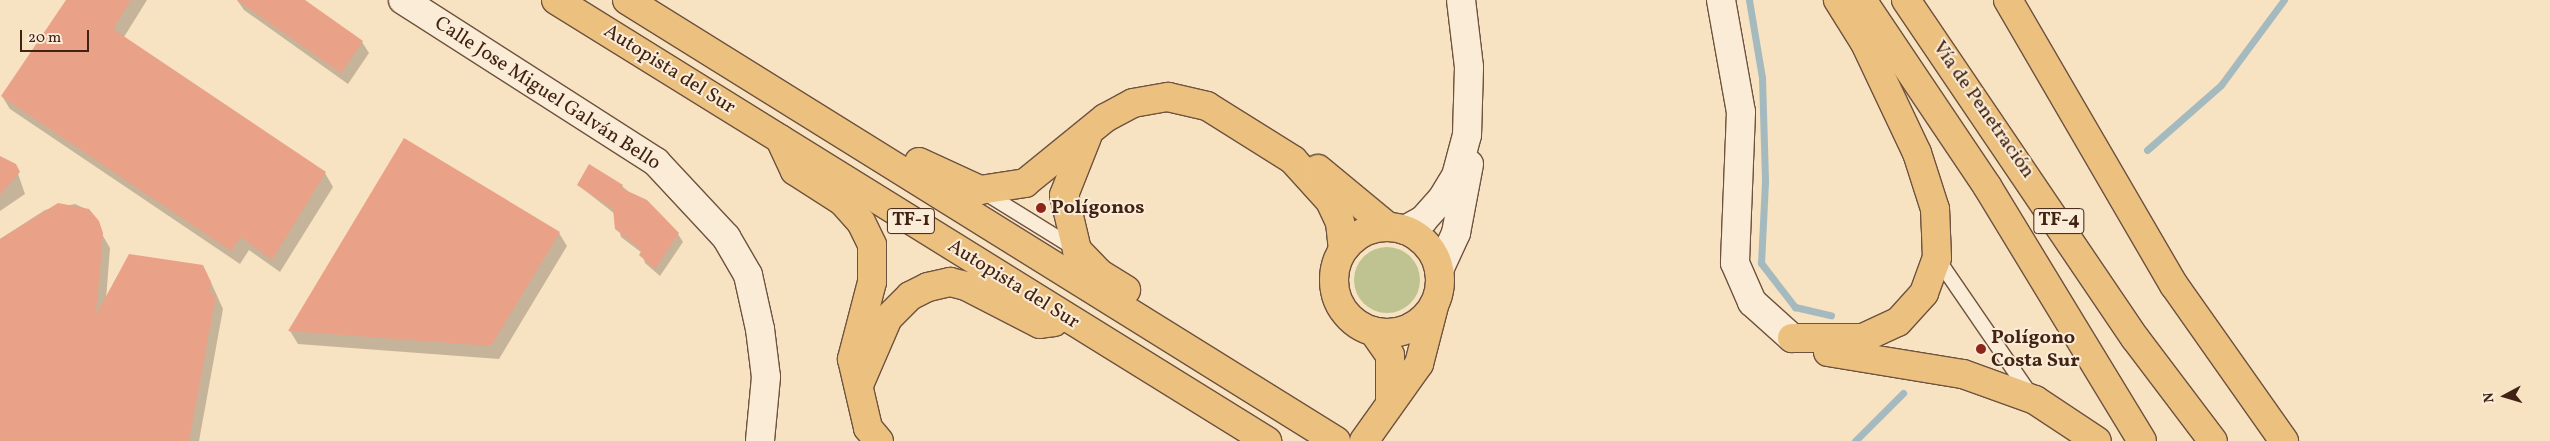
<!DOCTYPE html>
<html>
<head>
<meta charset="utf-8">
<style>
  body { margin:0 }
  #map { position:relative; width:2550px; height:441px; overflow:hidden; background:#f7e2c1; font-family:Vollkorn,serif }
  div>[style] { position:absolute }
  .green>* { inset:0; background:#bec391 }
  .round { border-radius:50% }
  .shadow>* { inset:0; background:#0003 }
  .stream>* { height:7px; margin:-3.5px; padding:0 3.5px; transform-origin:3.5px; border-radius:3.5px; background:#a4babf }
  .building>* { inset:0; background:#e9a188 }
  .roads { filter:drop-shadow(1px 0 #6e523f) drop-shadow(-1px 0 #6e523f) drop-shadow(0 1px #6e523f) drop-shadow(0 -1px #6e523f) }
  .lane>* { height:14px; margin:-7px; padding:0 7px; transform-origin:7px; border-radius:7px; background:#faecd7 }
  .street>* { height:28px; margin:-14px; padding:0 14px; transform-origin:14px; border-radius:14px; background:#faecd7 }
  .secondary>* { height:28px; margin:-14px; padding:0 14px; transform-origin:14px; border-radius:14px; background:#faecd7 }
  .primary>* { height:28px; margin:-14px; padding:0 14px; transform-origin:14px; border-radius:14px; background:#ecc180 }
  .primary>.ring { margin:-14px; padding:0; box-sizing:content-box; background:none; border:28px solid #ecc180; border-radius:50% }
  .highway>* { height:28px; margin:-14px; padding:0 14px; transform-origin:14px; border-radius:14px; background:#ecc180 }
  .dots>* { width:14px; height:14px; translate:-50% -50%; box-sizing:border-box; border:2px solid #faecd7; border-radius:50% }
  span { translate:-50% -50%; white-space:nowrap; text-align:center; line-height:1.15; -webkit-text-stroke:4px #faecd7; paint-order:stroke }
  .shield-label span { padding:1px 4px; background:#faecd7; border:1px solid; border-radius:4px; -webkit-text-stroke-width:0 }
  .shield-label { font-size:19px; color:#412214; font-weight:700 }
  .street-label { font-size:20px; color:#412214 }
  .poi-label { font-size:20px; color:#412214; font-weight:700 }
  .left { translate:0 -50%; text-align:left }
  .north { position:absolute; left:2480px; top:371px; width:50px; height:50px; -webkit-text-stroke:4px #faecd7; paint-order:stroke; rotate:264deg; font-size:14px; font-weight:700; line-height:20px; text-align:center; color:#412214 }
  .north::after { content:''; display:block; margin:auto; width:18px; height:22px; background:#412214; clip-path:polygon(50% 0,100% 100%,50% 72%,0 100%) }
  .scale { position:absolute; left:20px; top:30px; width:69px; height:22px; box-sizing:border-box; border:2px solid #412214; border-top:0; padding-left:6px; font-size:15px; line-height:18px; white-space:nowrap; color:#412214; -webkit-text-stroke:4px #faecd7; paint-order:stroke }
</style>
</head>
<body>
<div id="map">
  <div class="green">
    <div class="round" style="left:1354px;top:247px;width:66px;height:66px"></div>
  </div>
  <div class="shadow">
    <div style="clip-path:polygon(67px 0,147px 0,124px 37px,325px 173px,333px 187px,280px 272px,249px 250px,240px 264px,10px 109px,2px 96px)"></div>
    <div style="clip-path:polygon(237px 0,303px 0,362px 42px,369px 53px,348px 84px,244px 10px)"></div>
    <div style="clip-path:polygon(0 161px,15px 165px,25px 194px,0 211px)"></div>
    <div style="clip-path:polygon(578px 185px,622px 186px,678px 234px,683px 242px,660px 276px,645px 263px,642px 253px,621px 237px,615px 214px)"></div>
    <div style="clip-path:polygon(75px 204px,88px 210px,110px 248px,106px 300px,210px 280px,223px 309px,199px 441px,0 441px,0 239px,45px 210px)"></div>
    <div style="clip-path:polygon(559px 233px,567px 246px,499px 359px,298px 344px,290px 331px)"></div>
  </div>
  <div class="stream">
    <div style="left:1749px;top:0;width:79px;rotate:80.5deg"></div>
    <div style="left:1762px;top:78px;width:104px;rotate:88.3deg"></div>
    <div style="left:1765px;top:182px;width:81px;rotate:92.8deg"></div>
    <div style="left:1761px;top:263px;width:56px;rotate:52.3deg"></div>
    <div style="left:1795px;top:307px;width:37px;rotate:13deg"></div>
    <div style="left:2147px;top:150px;width:98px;rotate:-41.3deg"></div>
    <div style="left:2221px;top:85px;width:106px;rotate:-53.5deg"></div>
    <div style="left:1855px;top:441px;width:68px;rotate:-45deg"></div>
  </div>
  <div class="building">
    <div style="clip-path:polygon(66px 0,131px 0,113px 29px,326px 172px,272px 260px,241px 237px,231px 251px,1px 96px)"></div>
    <div style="clip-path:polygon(237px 0,305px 0,363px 41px,341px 73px)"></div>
    <div style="clip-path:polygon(404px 138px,560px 232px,491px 346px,288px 331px)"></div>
    <div style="clip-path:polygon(0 156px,16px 164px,20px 172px,0 195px)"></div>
    <div style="clip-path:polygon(589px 164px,623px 185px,621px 188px,647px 200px,679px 233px,655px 269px,639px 255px,642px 250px,615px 229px,613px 209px,577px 185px)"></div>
    <div style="clip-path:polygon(58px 203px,89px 209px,99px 221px,103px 233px,96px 315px,129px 254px,203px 265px,211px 282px,210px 292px,216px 295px,189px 441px,0 441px,0 239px)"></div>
  </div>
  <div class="roads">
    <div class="lane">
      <div style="left:982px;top:191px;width:110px;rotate:31.7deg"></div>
      <div style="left:1937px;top:258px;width:165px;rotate:55.6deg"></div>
    </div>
    <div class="street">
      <div style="left:403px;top:0;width:300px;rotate:32.6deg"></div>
      <div style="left:656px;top:162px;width:103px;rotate:47deg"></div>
      <div style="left:726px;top:237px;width:44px;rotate:59.9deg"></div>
      <div style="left:748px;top:275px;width:55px;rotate:77.5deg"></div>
      <div style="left:760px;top:329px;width:48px;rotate:82.9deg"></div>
      <div style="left:766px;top:377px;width:64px;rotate:95.4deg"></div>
    </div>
    <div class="secondary">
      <div style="left:1721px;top:0;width:114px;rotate:79.9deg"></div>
      <div style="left:1741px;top:112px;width:151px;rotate:92.3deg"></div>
      <div style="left:1735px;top:263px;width:43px;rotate:66.4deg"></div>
      <div style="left:1752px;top:302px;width:54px;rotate:42deg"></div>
      <div style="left:1405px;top:230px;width:21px;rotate:-29deg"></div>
      <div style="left:1423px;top:220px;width:28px;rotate:-48deg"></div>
      <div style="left:1442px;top:199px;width:27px;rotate:-59deg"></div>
      <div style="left:1456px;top:176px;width:42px;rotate:-75deg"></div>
      <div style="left:1467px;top:135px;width:68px;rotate:-88.3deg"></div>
      <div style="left:1469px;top:67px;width:67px;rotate:-96.8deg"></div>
      <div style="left:1439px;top:270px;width:41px;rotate:-65.3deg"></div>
      <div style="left:1456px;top:233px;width:70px;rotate:-79.3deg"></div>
    </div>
    <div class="primary">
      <div class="ring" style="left:1334px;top:227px;width:78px;height:78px"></div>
      <div style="left:1373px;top:331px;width:29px;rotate:55deg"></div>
      <div style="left:1390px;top:355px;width:45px;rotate:90deg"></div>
      <div style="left:1364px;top:441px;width:95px;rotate:-54.5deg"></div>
      <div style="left:1419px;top:364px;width:60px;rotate:-75.5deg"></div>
    </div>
    <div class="highway">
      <div style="left:556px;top:0;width:837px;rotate:31.81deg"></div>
      <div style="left:627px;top:0;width:835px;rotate:31.88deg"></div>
      <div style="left:1862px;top:0;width:224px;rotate:56.1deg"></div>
      <div style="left:1987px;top:186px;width:298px;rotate:58.7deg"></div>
      <div style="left:1906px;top:0;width:408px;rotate:55.9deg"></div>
      <div style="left:2135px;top:338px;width:129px;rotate:52.9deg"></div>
      <div style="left:2008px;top:0;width:330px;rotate:59.8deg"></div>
      <div style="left:2174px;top:285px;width:191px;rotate:54.8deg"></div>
      <div style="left:1087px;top:137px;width:62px;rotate:111.6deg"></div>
      <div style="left:1064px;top:195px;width:57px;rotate:76.7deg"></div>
      <div style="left:1077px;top:250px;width:32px;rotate:46deg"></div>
      <div style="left:1099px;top:273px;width:32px;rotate:32deg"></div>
      <div style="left:780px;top:139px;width:35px;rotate:65deg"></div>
      <div style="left:795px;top:171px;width:56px;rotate:32.6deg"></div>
      <div style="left:842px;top:201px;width:28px;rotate:48deg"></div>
      <div style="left:861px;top:222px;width:25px;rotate:64deg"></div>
      <div style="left:872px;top:245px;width:37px;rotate:90deg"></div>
      <div style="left:872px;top:282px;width:80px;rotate:104.6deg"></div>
      <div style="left:852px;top:359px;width:71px;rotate:76.9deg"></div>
      <div style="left:868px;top:428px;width:17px;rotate:50deg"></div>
      <div style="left:919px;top:162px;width:67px;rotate:24.7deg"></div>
      <div style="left:980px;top:190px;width:46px;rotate:-8.8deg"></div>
      <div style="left:1025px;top:183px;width:103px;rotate:-39.1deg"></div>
      <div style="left:1105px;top:118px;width:32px;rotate:-28deg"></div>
      <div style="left:1133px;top:103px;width:36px;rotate:-10deg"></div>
      <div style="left:1168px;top:97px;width:40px;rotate:13deg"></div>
      <div style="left:1207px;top:106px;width:102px;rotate:32.1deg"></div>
      <div style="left:1293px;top:160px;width:55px;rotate:47.9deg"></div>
      <div style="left:1330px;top:201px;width:23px;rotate:65deg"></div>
      <div style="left:1340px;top:222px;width:28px;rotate:84deg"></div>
      <div style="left:1318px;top:169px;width:89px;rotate:39.6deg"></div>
      <div style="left:1792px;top:338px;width:71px"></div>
      <div style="left:1863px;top:338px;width:38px;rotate:-25deg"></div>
      <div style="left:1898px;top:322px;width:39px;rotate:-48deg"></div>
      <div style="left:1924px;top:293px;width:37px;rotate:-70deg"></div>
      <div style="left:1937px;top:258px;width:49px;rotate:-92.3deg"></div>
      <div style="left:1935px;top:209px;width:59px;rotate:-107.8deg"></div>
      <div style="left:1917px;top:153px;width:122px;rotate:-115.3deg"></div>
      <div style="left:1865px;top:43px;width:51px;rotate:-122.1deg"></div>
      <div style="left:1828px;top:352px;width:137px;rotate:9.3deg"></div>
      <div style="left:1963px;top:374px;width:77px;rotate:19.9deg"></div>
      <div style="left:2035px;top:400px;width:74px;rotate:33.5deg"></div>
      <div style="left:859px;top:385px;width:73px;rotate:-66.6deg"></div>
      <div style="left:888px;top:318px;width:31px;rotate:-45deg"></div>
      <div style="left:910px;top:296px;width:20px;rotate:-27deg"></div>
      <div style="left:928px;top:287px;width:23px;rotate:-13deg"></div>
      <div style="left:950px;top:282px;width:16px;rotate:14deg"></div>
      <div style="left:966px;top:286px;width:83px;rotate:27.2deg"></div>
      <div style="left:1040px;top:324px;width:14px;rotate:-8deg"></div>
    </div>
  </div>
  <div class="dots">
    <div style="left:1041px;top:208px;background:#8f2418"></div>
    <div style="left:1981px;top:349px;background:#8f2418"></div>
  </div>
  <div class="shield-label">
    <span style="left:911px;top:221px">TF-1</span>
    <span style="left:2059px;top:221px">TF-4</span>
  </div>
  <div class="street-label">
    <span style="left:669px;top:70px;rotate:32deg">Autopista del Sur</span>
    <span style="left:547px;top:94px;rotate:33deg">Calle Jose Miguel Galván Bello</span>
    <span style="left:1983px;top:110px;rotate:55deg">Vía de Penetración</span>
    <span style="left:1013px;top:285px;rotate:32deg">Autopista del Sur</span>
  </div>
  <div class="poi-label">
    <span class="left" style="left:1051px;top:208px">Polígonos</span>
    <span class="left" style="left:1991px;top:350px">Polígono<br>Costa Sur</span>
  </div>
  <div class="north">N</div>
  <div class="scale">20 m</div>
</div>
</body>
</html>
